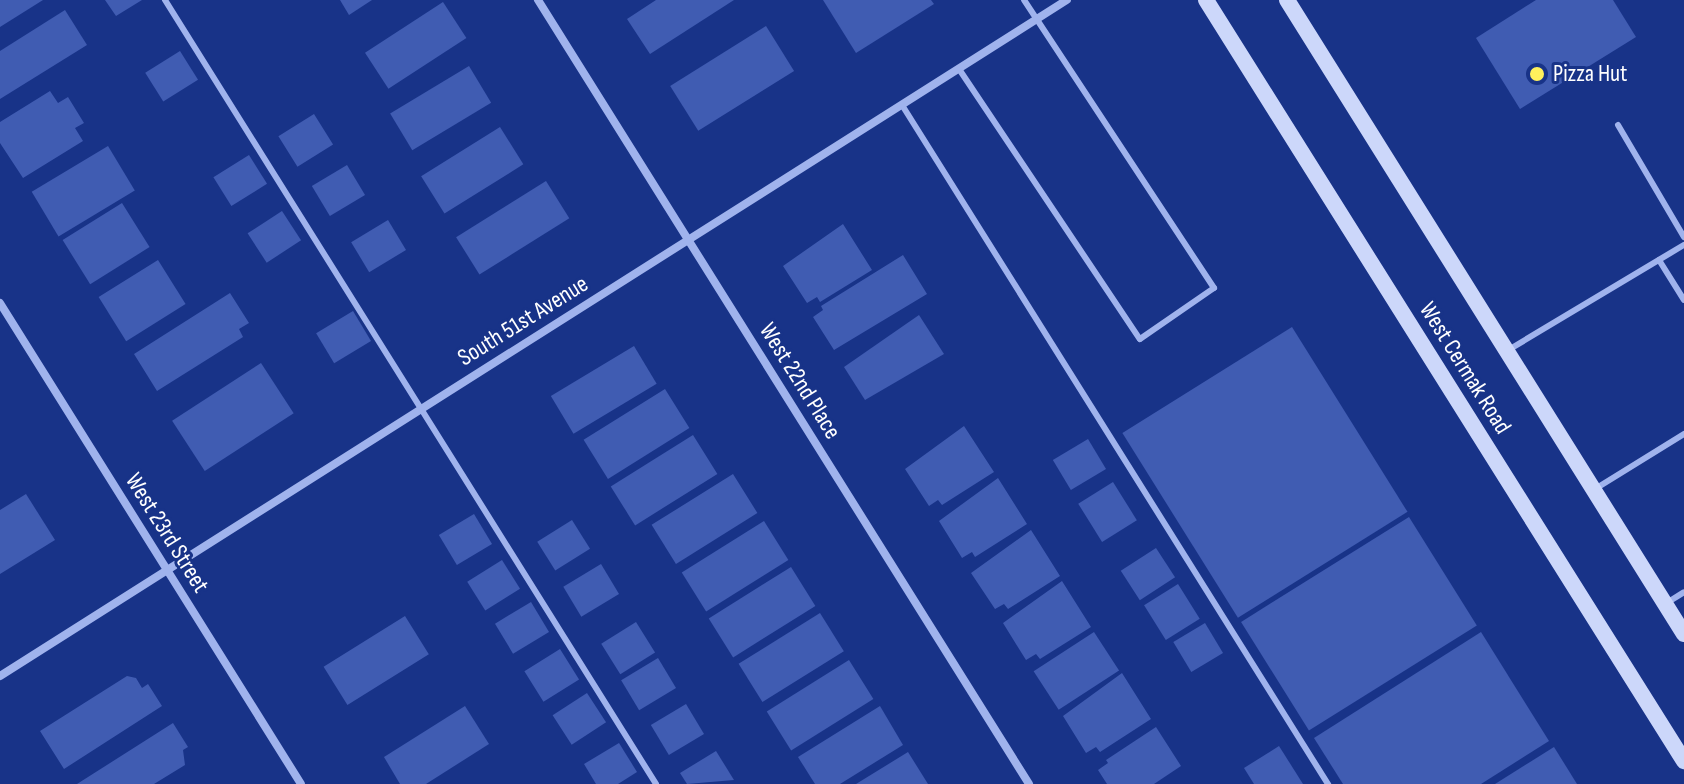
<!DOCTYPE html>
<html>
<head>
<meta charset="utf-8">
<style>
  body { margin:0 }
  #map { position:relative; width:1684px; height:784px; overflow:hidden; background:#183388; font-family:"Sofia Sans Condensed",sans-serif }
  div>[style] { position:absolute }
  .building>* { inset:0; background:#405cb2; transform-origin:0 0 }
  .lane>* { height:6px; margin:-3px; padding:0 3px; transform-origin:3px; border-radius:3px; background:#a0b3ed }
  .street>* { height:8px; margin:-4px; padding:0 4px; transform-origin:4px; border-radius:4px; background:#a0b3ed }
  .secondary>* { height:16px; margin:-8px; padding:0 8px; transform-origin:8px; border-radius:8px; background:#ccd7fa }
  .dots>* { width:22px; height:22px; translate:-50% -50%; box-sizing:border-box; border:4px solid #183388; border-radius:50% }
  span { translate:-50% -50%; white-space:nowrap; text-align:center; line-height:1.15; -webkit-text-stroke:6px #183388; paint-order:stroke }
  .poi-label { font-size:24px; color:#fff }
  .left { translate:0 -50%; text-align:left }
  .street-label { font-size:24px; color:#fff }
</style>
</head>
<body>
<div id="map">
  <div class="building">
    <div style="clip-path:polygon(0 0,43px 0,0 27px)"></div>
    <div style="clip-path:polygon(105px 0,142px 0,116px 16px)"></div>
    <div style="clip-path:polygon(340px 0,372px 0,349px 15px)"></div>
    <div style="clip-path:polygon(656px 0,734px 0,650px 54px,627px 19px)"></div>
    <div style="clip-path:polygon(823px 0,931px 0,934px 4px,856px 53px)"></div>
    <div style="clip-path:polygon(1536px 0,1613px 0,1636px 37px,1520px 109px,1476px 38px)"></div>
    <div style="left:443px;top:2px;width:43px;height:93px;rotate:57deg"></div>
    <div style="clip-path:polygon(65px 10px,87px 45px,0 99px,0 51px)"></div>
    <div style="left:766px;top:26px;width:53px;height:113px;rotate:58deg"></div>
    <div style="left:180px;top:51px;width:34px;height:41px;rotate:58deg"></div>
    <div style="left:469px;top:66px;width:43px;height:92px;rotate:59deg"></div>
    <div style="clip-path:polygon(50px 91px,58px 103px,68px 97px,84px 123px,75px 128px,83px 141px,23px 178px,0 143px,0 122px)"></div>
    <div style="left:314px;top:114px;width:36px;height:42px;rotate:58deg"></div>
    <div style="left:500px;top:127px;width:44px;height:93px;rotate:58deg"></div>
    <div style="left:108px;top:146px;width:52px;height:89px;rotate:59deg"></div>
    <div style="left:249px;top:155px;width:34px;height:42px;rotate:58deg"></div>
    <div style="left:347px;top:165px;width:35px;height:41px;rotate:59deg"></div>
    <div style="left:546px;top:181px;width:44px;height:106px;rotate:58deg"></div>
    <div style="left:122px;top:203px;width:52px;height:70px;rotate:58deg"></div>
    <div style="left:282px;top:211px;width:35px;height:41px;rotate:57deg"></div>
    <div style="left:388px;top:220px;width:35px;height:43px;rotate:59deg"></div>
    <div style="clip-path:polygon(843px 224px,872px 270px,820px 302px,817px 297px,807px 303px,783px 266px)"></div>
    <div style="clip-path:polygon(903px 255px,927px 294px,834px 350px,813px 317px,823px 310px,821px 306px)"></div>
    <div style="left:158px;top:260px;width:52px;height:70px;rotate:58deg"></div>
    <div style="clip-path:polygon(230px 293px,249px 323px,239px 329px,243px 337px,157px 391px,134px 354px)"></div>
    <div style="left:353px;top:311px;width:35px;height:43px;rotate:59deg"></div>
    <div style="clip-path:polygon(919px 315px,944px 354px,865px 400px,844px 367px)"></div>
    <div style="left:1292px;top:327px;width:218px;height:200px;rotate:58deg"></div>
    <div style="left:634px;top:346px;width:44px;height:97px;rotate:59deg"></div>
    <div style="left:261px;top:363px;width:60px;height:106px;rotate:57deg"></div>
    <div style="left:665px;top:389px;width:46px;height:96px;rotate:58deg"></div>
    <div style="clip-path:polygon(964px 426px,994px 472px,942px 505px,938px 500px,929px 506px,905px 469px)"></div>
    <div style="left:693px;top:435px;width:46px;height:97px;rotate:58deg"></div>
    <div style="left:1088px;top:439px;width:35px;height:41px;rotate:59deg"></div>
    <div style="left:733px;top:474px;width:46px;height:96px;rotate:58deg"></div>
    <div style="clip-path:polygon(998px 478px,1027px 524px,975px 557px,972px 552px,962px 558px,939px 521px)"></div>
    <div style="left:1113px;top:482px;width:45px;height:41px;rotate:58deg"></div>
    <div style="clip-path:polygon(26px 494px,55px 540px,0 574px,0 510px)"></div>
    <div style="left:474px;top:514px;width:35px;height:41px;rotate:59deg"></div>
    <div style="left:1409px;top:517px;width:128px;height:198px;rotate:58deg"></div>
    <div style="left:572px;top:520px;width:34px;height:41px;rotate:58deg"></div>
    <div style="left:764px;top:521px;width:46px;height:97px;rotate:58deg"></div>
    <div style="clip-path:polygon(1031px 530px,1060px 576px,1008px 609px,1004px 604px,995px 609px,971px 573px)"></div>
    <div style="left:1156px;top:548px;width:35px;height:42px;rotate:57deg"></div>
    <div style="left:502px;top:560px;width:34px;height:41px;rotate:58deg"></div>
    <div style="left:601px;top:564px;width:35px;height:44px;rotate:59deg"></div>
    <div style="left:791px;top:567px;width:46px;height:97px;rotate:58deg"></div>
    <div style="clip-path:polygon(1062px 581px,1091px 627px,1040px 659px,1036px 654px,1026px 660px,1003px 623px)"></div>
    <div style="left:1178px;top:584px;width:41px;height:40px;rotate:58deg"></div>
    <div style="left:531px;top:602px;width:35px;height:42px;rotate:59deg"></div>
    <div style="left:820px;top:613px;width:45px;height:96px;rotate:58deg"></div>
    <div style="left:405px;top:616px;width:45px;height:96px;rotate:58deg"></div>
    <div style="left:636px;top:622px;width:36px;height:41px;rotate:58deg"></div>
    <div style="left:1205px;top:623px;width:35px;height:37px;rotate:59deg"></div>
    <div style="left:1094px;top:632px;width:46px;height:72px;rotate:57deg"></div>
    <div style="clip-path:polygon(1481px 632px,1549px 741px,1481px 784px,1343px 784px,1314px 738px)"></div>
    <div style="left:560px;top:649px;width:36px;height:42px;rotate:58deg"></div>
    <div style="left:658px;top:658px;width:35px;height:43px;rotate:59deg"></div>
    <div style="left:849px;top:660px;width:46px;height:97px;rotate:58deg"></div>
    <div style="clip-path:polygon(1122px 673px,1151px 719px,1100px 752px,1096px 747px,1086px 753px,1063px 716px)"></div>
    <div style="clip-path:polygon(127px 676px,136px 678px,142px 688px,148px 684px,162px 706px,64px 769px,40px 731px)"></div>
    <div style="left:587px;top:693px;width:35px;height:41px;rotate:57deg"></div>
    <div style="left:686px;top:704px;width:35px;height:41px;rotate:59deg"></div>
    <div style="clip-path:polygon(465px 706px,489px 744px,426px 784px,400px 784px,384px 757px)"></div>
    <div style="clip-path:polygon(880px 706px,903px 745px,840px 784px,815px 784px,798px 757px)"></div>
    <div style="clip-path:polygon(173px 723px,188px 747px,183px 750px,185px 765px,154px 784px,77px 784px)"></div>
    <div style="clip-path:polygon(1156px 727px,1181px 766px,1154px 784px,1107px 784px,1098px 770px,1108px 763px,1106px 760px)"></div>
    <div style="clip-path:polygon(619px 743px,637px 772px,618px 784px,596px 784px,584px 764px)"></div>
    <div style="clip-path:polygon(1279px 746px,1303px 784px,1254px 784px,1244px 768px)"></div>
    <div style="clip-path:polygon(1554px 747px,1577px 784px,1495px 784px)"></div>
    <div style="clip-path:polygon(716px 751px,734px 780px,687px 784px,680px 773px)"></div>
    <div style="clip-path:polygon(908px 752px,928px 784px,856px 784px)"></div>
  </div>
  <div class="lane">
    <div style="left:165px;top:0;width:925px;rotate:57.94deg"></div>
    <div style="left:959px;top:69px;width:325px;rotate:56.2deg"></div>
    <div style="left:1140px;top:339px;width:90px;rotate:-34.6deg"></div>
    <div style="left:1214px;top:288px;width:345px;rotate:-123.4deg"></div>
    <div style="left:902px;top:105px;width:802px;rotate:57.9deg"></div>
    <div style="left:1618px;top:125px;width:130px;rotate:59.5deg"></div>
    <div style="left:1659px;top:260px;width:47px;rotate:58deg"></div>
    <div style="left:1510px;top:349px;width:203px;rotate:-30.9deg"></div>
    <div style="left:1595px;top:489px;width:105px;rotate:-31.7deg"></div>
    <div style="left:1665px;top:604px;width:22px;rotate:-32deg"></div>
  </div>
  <div class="street">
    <div style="left:538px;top:0;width:925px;rotate:57.94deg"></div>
    <div style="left:0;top:303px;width:567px;rotate:57.96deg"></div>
    <div style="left:0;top:676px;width:1263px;rotate:-32.36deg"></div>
  </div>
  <div class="secondary">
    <div style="left:1206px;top:0;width:899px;rotate:57.87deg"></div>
    <div style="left:1287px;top:0;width:748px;rotate:57.95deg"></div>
  </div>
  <div class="dots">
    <div style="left:1537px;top:74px;background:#fff05c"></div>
  </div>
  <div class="poi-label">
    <span class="left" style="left:1553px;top:74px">Pizza Hut</span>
  </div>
  <div class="street-label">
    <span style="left:523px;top:321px;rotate:-32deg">South 51st Avenue</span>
    <span style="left:1465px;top:368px;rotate:58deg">West Cermak Road</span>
    <span style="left:800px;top:381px;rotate:58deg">West 22nd Place</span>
    <span style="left:167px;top:533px;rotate:58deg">West 23rd Street</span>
  </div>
</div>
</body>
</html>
